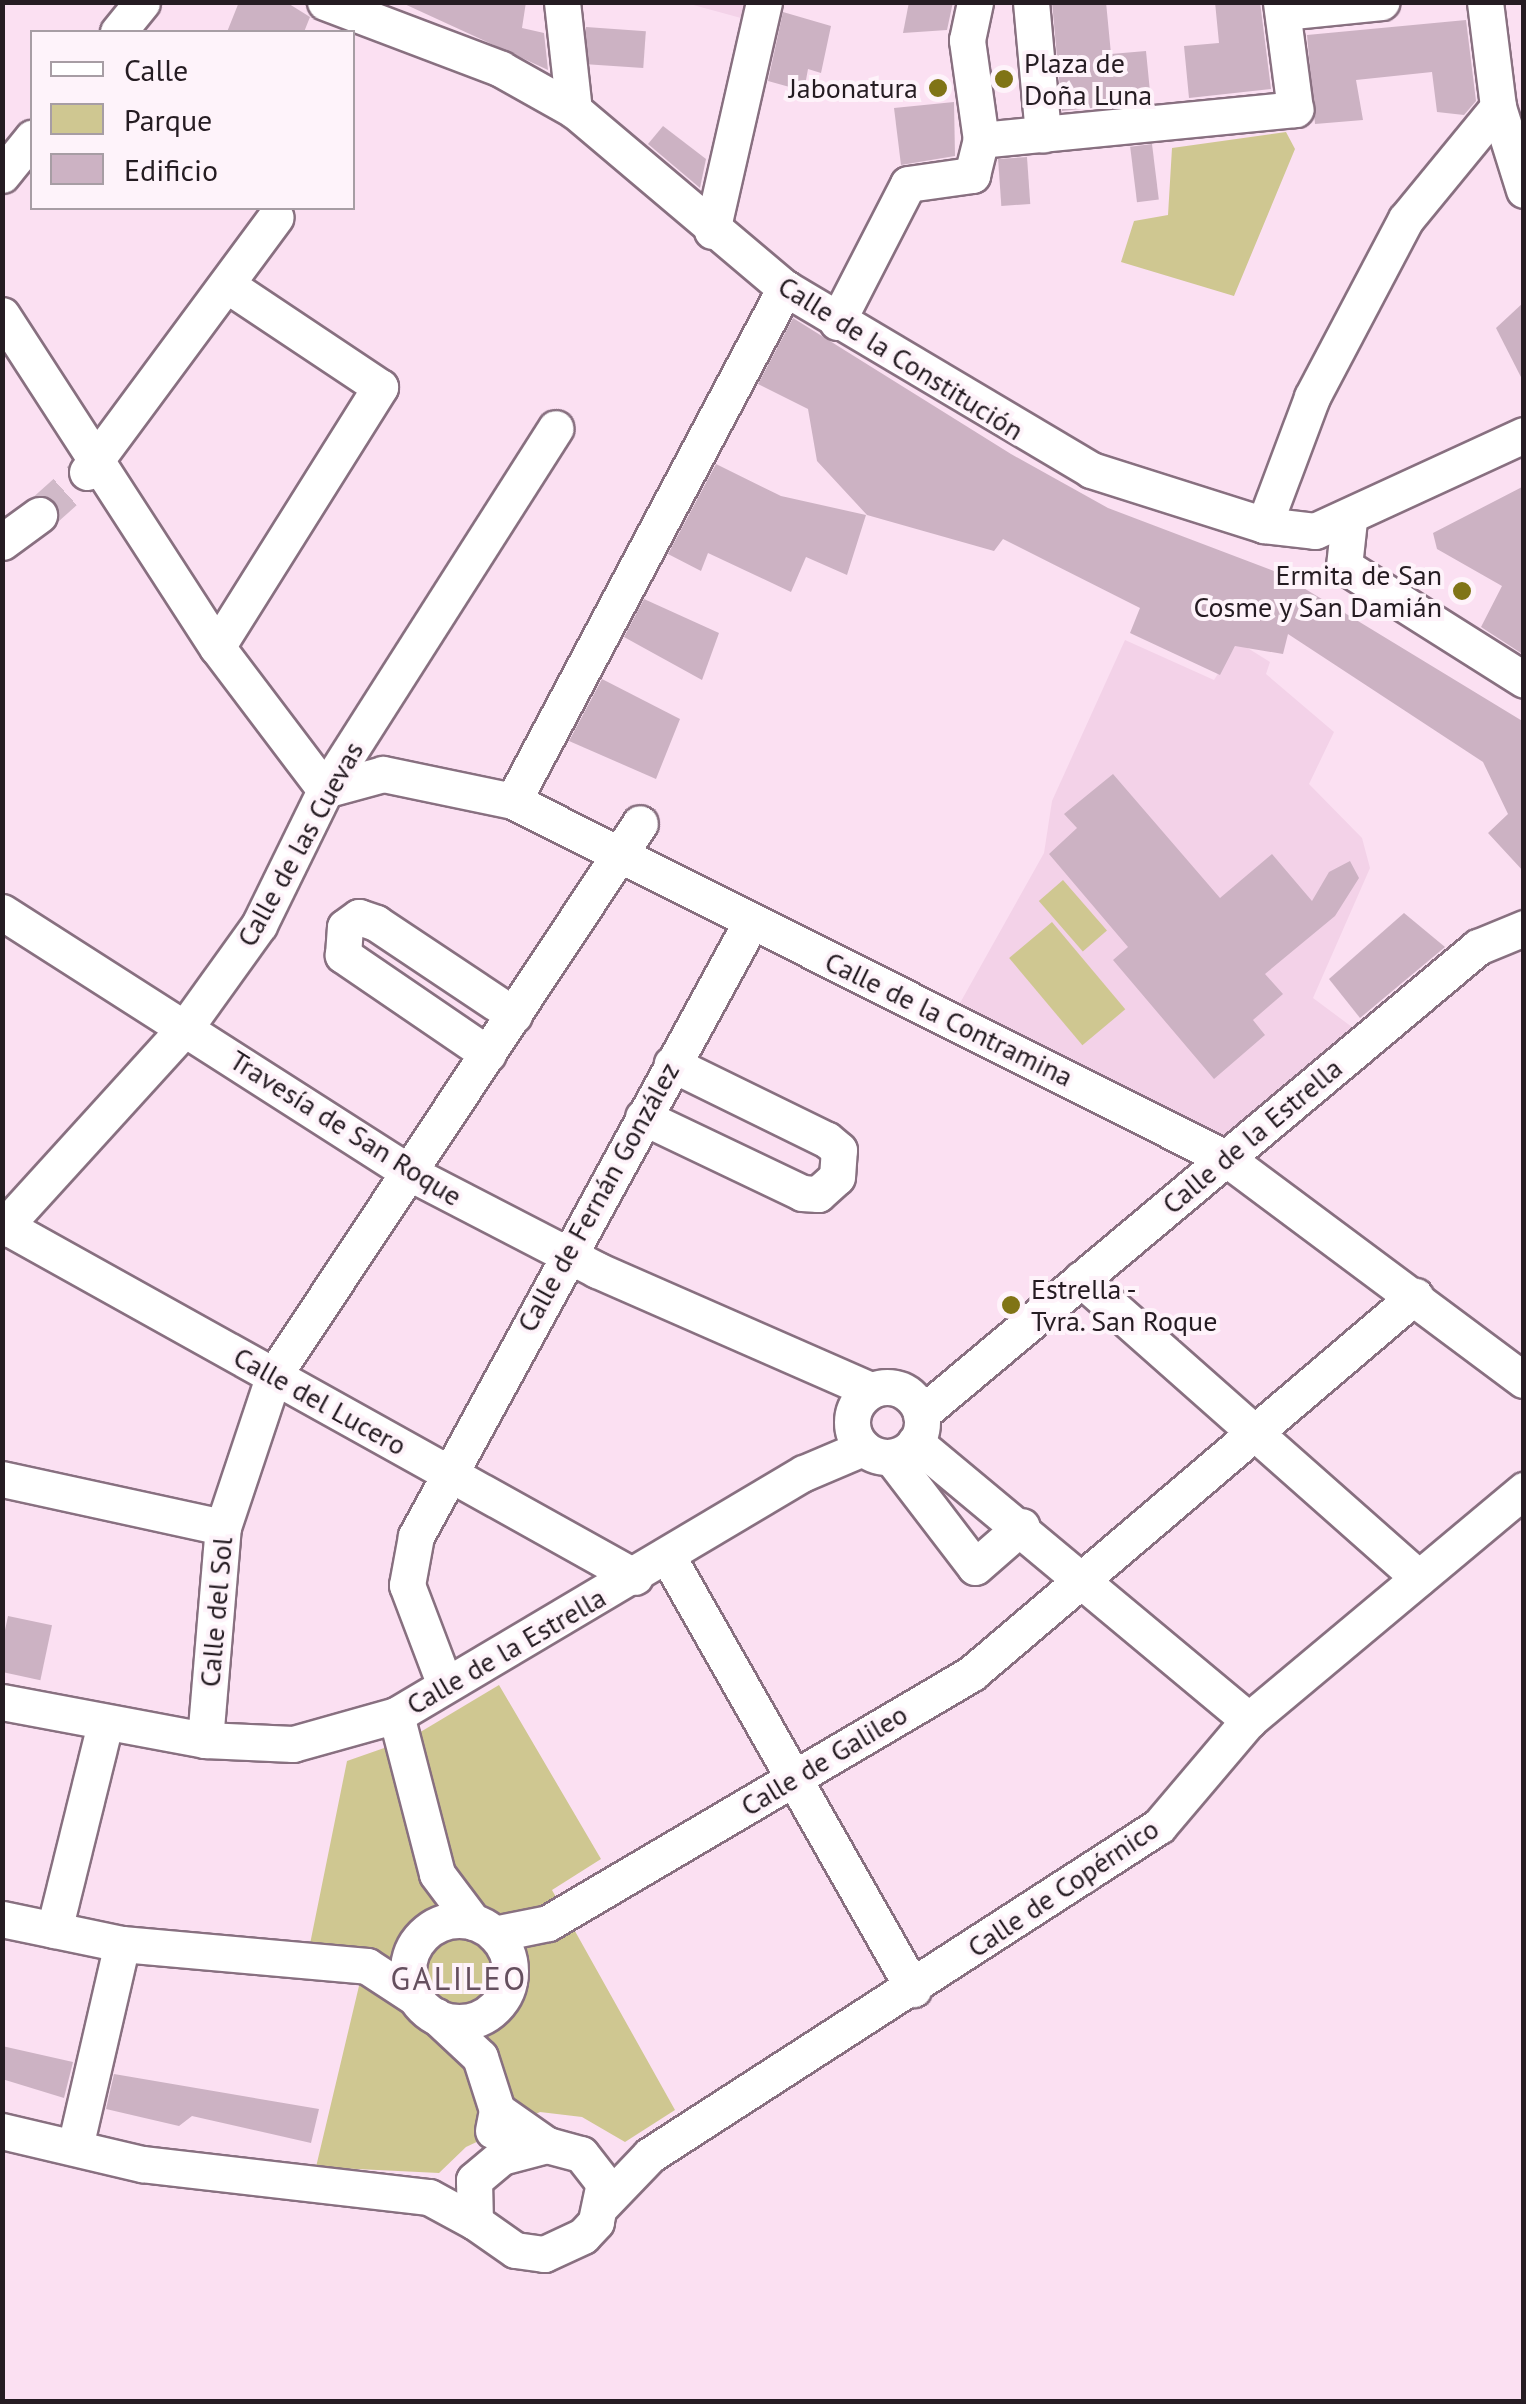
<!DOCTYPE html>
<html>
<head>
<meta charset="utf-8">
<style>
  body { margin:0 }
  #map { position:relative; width:1526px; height:2404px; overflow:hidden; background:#fbe0f2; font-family:"PT Sans",sans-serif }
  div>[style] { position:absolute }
  .built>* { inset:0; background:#f3d2e8 }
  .green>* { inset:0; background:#cfc791; transform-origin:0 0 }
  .building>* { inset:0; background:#ccb2c3; transform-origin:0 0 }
  .minor-tunnel>* { height:35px; margin-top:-17.5px; transform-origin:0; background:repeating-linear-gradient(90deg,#d0b9c8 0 35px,transparent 0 53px) }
  .roads { filter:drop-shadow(2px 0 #887080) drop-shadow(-2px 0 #887080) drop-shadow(0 2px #887080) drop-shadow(0 -2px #887080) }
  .minor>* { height:35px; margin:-17.5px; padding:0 17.5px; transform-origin:17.5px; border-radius:17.5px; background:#fff }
  .minor>.ring { margin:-17.5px; padding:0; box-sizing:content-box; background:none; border:35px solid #fff; border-radius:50% }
  .dots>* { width:28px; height:28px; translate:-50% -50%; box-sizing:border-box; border:5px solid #fef3fa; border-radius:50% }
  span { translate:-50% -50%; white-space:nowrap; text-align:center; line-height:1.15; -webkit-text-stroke:8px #fef3fa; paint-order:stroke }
  .poi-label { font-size:28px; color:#251c22 }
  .left { translate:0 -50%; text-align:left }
  .right { translate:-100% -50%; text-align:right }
  .street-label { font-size:28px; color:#251c22 }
  .quarter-label { font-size:32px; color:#654f5e; letter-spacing:2.5px }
  .frame { position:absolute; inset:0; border:5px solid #251c22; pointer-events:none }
  .legend { position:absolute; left:30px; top:30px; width:325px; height:180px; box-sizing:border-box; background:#fef3fa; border:2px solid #a79da4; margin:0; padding:12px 18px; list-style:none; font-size:30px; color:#251c22 }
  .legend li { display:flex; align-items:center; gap:20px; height:50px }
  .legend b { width:50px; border:2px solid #a79da4 }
</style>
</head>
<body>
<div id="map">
  <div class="built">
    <div style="clip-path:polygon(686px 3px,745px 3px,741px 18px)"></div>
    <div style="clip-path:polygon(1125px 640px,1214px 680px,1238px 642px,1270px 662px,1266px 674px,1334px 732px,1309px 784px,1362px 838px,1370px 868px,1313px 998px,1352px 1027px,1223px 1136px,960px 1003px,1044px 853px,1052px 801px)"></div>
  </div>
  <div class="green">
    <div style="clip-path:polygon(1286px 132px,1295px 149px,1234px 296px,1121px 262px,1134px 221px,1168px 215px,1172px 148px)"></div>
    <div style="left:1063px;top:880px;width:67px;height:32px;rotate:49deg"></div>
    <div style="left:1052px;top:922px;width:114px;height:56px;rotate:50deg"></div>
    <div style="clip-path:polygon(499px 1685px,601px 1859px,552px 1890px,675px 2110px,625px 2142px,582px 2117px,540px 2112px,466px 2147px,439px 2173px,316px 2167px,368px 1948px,310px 1944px,347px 1761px,407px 1740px)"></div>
  </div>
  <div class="building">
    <div style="clip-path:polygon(239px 2px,286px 2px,310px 17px,304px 32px,227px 32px)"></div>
    <div style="clip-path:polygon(400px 2px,526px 2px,522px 28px,544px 33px,548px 70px)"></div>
    <div style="clip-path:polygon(909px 2px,953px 2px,947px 30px,903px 33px)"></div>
    <div style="clip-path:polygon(1052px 2px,1106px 2px,1111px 54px,1146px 51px,1151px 102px,1062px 111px)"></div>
    <div style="clip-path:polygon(1215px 2px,1260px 2px,1271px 89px,1189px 98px,1184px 46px,1219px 43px)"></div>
    <div style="clip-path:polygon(783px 12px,831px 26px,821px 73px,808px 69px,804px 91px,768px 81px)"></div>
    <div style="clip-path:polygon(1466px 20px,1476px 101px,1464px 115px,1437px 112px,1432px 72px,1356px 80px,1363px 120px,1315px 124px,1307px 35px)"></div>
    <div style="left:586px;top:27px;width:60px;height:37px;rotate:4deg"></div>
    <div style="clip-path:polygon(954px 102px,955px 156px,901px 165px,894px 108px)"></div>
    <div style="clip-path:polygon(663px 126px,706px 159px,700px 188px,648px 144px)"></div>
    <div style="left:1152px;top:144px;width:56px;height:22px;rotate:83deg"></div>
    <div style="left:1027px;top:157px;width:47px;height:29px;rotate:86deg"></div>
    <div style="clip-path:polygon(1524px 302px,1524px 383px,1496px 328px)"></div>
    <div style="clip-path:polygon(793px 318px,1011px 454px,1108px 508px,1279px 573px,1524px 722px,1524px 872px,1488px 833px,1508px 814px,1483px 762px,1288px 634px,1283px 654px,1235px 646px,1220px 675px,1130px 633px,1140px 608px,1003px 539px,994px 551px,867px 515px,817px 461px,808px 409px,758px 384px)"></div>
    <div style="clip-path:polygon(716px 464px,781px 496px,866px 515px,847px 575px,806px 557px,791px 592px,708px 553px,701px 571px,668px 554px)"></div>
    <div style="clip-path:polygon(1524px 486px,1524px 655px,1481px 627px,1502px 586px,1437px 549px,1433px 533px)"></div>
    <div style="clip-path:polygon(644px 599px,719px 633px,702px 680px,624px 637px)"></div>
    <div style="clip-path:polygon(602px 679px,680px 719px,656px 779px,569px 741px)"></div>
    <div style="clip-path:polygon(1113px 774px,1220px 898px,1272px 854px,1312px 901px,1329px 872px,1350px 861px,1359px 878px,1335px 916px,1265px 974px,1283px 994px,1253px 1020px,1265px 1035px,1214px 1079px,1113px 960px,1128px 947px,1049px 854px,1077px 828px,1064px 814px)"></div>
    <div style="clip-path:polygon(1404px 913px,1445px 947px,1360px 1018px,1329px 979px)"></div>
    <div style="left:8px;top:1616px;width:45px;height:56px;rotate:12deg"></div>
    <div style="clip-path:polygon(2px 2046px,73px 2062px,64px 2098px,2px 2079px)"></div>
    <div style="clip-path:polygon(114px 2074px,319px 2109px,311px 2143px,192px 2116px,179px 2126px,106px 2109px)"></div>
  </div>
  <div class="minor-tunnel">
    <div style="left:39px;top:515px;width:64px;rotate:-41.9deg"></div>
  </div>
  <div class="roads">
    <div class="minor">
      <div style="left:325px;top:2px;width:188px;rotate:20.8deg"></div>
      <div style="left:501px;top:69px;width:84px;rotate:29.3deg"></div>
      <div style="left:574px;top:110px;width:276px;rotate:40.2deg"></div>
      <div style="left:785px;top:288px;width:356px;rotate:30.7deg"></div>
      <div style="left:1091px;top:470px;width:182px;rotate:17.6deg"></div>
      <div style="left:1264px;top:525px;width:51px;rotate:6.7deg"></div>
      <div style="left:1315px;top:531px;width:230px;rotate:-24.7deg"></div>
      <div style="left:562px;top:2px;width:109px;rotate:83.7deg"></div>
      <div style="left:1031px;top:2px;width:133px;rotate:84.8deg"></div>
      <div style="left:1485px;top:2px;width:106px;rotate:82.9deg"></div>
      <div style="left:1498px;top:107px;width:87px;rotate:72.6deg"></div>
      <div style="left:1283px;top:12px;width:99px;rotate:-5.8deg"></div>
      <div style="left:118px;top:32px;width:38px;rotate:-51deg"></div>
      <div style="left:981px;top:140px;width:316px;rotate:-5.6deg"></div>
      <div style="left:1295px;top:109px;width:108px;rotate:-97.5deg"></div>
      <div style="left:2px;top:175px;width:48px;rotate:-51deg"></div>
      <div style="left:712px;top:231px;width:235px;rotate:-77.2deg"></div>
      <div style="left:2px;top:315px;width:396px;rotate:57.1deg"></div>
      <div style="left:217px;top:647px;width:179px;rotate:52.9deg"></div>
      <div style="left:837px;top:322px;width:155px;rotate:-62.8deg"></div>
      <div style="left:908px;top:184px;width:65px;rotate:-8deg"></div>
      <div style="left:972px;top:175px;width:36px;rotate:-76deg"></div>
      <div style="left:981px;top:140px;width:101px;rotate:-98deg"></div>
      <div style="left:967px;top:40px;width:39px;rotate:-78deg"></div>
      <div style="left:87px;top:472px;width:317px;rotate:-53.5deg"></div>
      <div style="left:1349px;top:520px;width:46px;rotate:96.2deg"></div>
      <div style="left:1344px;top:566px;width:213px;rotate:32.3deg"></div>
      <div style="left:1264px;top:525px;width:137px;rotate:-69.4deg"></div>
      <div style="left:1312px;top:397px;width:201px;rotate:-62.2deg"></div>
      <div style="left:1406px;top:219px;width:145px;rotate:-50.6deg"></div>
      <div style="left:2px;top:542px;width:46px;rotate:-36.1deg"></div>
      <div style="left:217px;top:647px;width:307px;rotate:-57.9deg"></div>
      <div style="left:380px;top:387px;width:184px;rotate:-146.3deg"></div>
      <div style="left:325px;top:790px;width:60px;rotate:-15.4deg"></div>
      <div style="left:383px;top:774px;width:133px;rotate:11.7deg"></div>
      <div style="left:513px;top:801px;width:799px;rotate:26.63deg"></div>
      <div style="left:1227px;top:1159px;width:370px;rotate:36.7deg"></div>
      <div style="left:513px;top:801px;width:581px;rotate:-62.07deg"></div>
      <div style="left:2px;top:912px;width:484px;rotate:32.6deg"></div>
      <div style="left:410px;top:1173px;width:211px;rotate:27.4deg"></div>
      <div style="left:597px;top:1270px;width:298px;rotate:23.7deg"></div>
      <div style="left:488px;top:1054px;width:176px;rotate:-145.7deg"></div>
      <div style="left:343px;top:955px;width:28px;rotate:-86deg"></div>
      <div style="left:345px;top:927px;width:17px;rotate:-36deg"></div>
      <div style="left:359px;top:917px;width:18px;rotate:19deg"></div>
      <div style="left:376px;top:923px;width:166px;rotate:33.7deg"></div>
      <div style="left:643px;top:1117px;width:176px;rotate:25.5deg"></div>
      <div style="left:802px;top:1193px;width:16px;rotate:4deg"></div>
      <div style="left:818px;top:1194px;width:25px;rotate:-42deg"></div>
      <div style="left:837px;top:1177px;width:27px;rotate:-86deg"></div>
      <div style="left:839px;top:1150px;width:16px;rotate:-140deg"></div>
      <div style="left:827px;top:1140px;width:173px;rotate:-153.9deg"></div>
      <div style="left:5px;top:1226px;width:721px;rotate:29.12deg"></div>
      <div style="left:2px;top:1229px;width:272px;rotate:-47.7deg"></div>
      <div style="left:185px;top:1028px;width:127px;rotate:-54.3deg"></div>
      <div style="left:259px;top:925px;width:150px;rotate:-63.9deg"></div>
      <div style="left:325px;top:790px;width:429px;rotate:-57.5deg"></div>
      <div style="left:1081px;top:1279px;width:451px;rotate:41.5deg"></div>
      <div class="ring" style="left:852px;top:1387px;width:35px;height:35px"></div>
      <div style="left:921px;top:1414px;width:727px;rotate:-39.98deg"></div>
      <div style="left:1478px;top:947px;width:50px;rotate:-22.4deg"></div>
      <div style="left:915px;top:1442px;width:435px;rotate:39.8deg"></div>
      <div style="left:891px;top:1457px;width:138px;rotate:52.6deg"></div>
      <div style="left:975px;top:1567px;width:62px;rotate:-41.1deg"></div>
      <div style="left:2px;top:1479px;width:226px;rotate:12.3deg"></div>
      <div style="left:668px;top:1557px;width:497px;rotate:60.4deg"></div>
      <div style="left:445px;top:1685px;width:107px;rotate:-110.8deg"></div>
      <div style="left:407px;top:1585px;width:50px;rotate:-79.6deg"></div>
      <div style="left:416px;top:1536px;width:699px;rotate:-61.38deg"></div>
      <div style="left:2px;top:1702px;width:207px;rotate:10.6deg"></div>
      <div style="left:205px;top:1740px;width:88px;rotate:2.6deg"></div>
      <div style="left:293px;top:1744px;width:107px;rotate:-15.7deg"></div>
      <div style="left:396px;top:1715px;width:474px;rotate:-30.7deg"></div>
      <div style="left:804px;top:1473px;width:64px;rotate:-23deg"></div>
      <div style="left:396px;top:1715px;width:164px;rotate:75.5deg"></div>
      <div style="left:437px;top:1874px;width:60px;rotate:53.1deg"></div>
      <div style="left:205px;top:1740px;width:214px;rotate:-85.2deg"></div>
      <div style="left:223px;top:1527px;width:160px;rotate:-71.5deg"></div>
      <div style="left:274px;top:1375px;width:662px;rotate:-56.45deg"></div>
      <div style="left:2px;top:1919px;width:123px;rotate:11.8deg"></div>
      <div style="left:122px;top:1944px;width:246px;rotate:5.1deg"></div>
      <div style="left:367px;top:1966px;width:59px;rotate:33.1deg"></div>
      <div class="ring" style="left:408px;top:1920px;width:67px;height:67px"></div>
      <div style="left:54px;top:1930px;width:212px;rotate:-76.1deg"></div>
      <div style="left:494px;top:1934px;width:55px;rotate:-11.5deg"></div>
      <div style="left:548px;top:1923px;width:492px;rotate:-30.5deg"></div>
      <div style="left:972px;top:1673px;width:582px;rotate:-40.4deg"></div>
      <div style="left:436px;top:2016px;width:60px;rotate:43deg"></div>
      <div style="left:480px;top:2057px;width:56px;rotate:72.2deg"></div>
      <div style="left:497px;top:2110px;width:21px;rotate:101deg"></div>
      <div style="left:497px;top:2110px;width:61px;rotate:35deg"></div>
      <div style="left:547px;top:2145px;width:35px;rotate:15deg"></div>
      <div style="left:581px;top:2154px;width:37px;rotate:52deg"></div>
      <div style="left:604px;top:2183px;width:40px;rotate:102deg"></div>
      <div style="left:596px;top:2222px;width:19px;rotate:133deg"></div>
      <div style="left:583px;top:2236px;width:43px;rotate:155.2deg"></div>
      <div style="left:544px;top:2254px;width:29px;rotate:-172deg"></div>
      <div style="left:515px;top:2250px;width:49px;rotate:-145deg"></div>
      <div style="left:475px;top:2222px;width:42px;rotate:-91.4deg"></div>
      <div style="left:474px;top:2180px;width:35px;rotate:-40deg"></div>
      <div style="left:501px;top:2157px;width:48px;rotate:-14.6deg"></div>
      <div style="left:2px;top:2131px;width:144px;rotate:13.3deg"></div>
      <div style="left:142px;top:2164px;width:289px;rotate:6.6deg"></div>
      <div style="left:429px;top:2197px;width:52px;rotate:28.5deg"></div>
      <div style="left:75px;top:2147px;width:208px;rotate:-77deg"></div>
      <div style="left:603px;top:2204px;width:68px;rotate:-46.2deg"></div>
      <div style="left:650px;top:2155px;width:606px;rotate:-32.88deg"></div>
      <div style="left:1159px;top:1826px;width:139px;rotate:-49.7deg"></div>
      <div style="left:1249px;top:1720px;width:359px;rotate:-39.9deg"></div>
    </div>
  </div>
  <div class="dots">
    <div style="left:1004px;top:79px;background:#807416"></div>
    <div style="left:938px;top:88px;background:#807416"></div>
    <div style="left:1462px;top:591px;background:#807416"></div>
    <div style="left:1011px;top:1305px;background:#807416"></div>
  </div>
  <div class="poi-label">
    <span class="left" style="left:1024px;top:79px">Plaza de<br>Doña Luna</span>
    <span class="right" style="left:918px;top:88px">Jabonatura</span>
    <span class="right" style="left:1442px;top:591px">Ermita de San<br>Cosme y San Damián</span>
    <span class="left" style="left:1031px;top:1305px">Estrella -<br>Tvra. San Roque</span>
  </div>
  <div class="street-label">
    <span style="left:901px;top:358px;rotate:32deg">Calle de la Constitución</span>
    <span style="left:300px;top:844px;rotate:-61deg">Calle de las Cuevas</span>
    <span style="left:949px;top:1019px;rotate:26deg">Calle de la Contramina</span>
    <span style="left:346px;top:1128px;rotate:32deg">Travesía de San Roque</span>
    <span style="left:1252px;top:1136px;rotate:-40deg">Calle de la Estrella</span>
    <span style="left:598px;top:1197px;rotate:-61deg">Calle de Fernán González</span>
    <span style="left:320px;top:1401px;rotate:29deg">Calle del Lucero</span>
    <span style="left:216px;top:1612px;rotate:-85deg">Calle del Sol</span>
    <span style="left:506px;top:1651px;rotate:-30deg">Calle de la Estrella</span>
    <span style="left:824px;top:1760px;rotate:-31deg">Calle de Galileo</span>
    <span style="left:1063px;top:1888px;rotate:-34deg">Calle de Copérnico</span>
  </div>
  <div class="quarter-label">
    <span style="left:459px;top:1978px">GALILEO</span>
  </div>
  <div class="frame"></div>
  <ul class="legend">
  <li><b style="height:12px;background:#fff"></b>Calle</li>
  <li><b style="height:28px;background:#cfc791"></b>Parque</li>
  <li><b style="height:28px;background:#ccb2c3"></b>Edificio</li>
  </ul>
</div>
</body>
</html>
